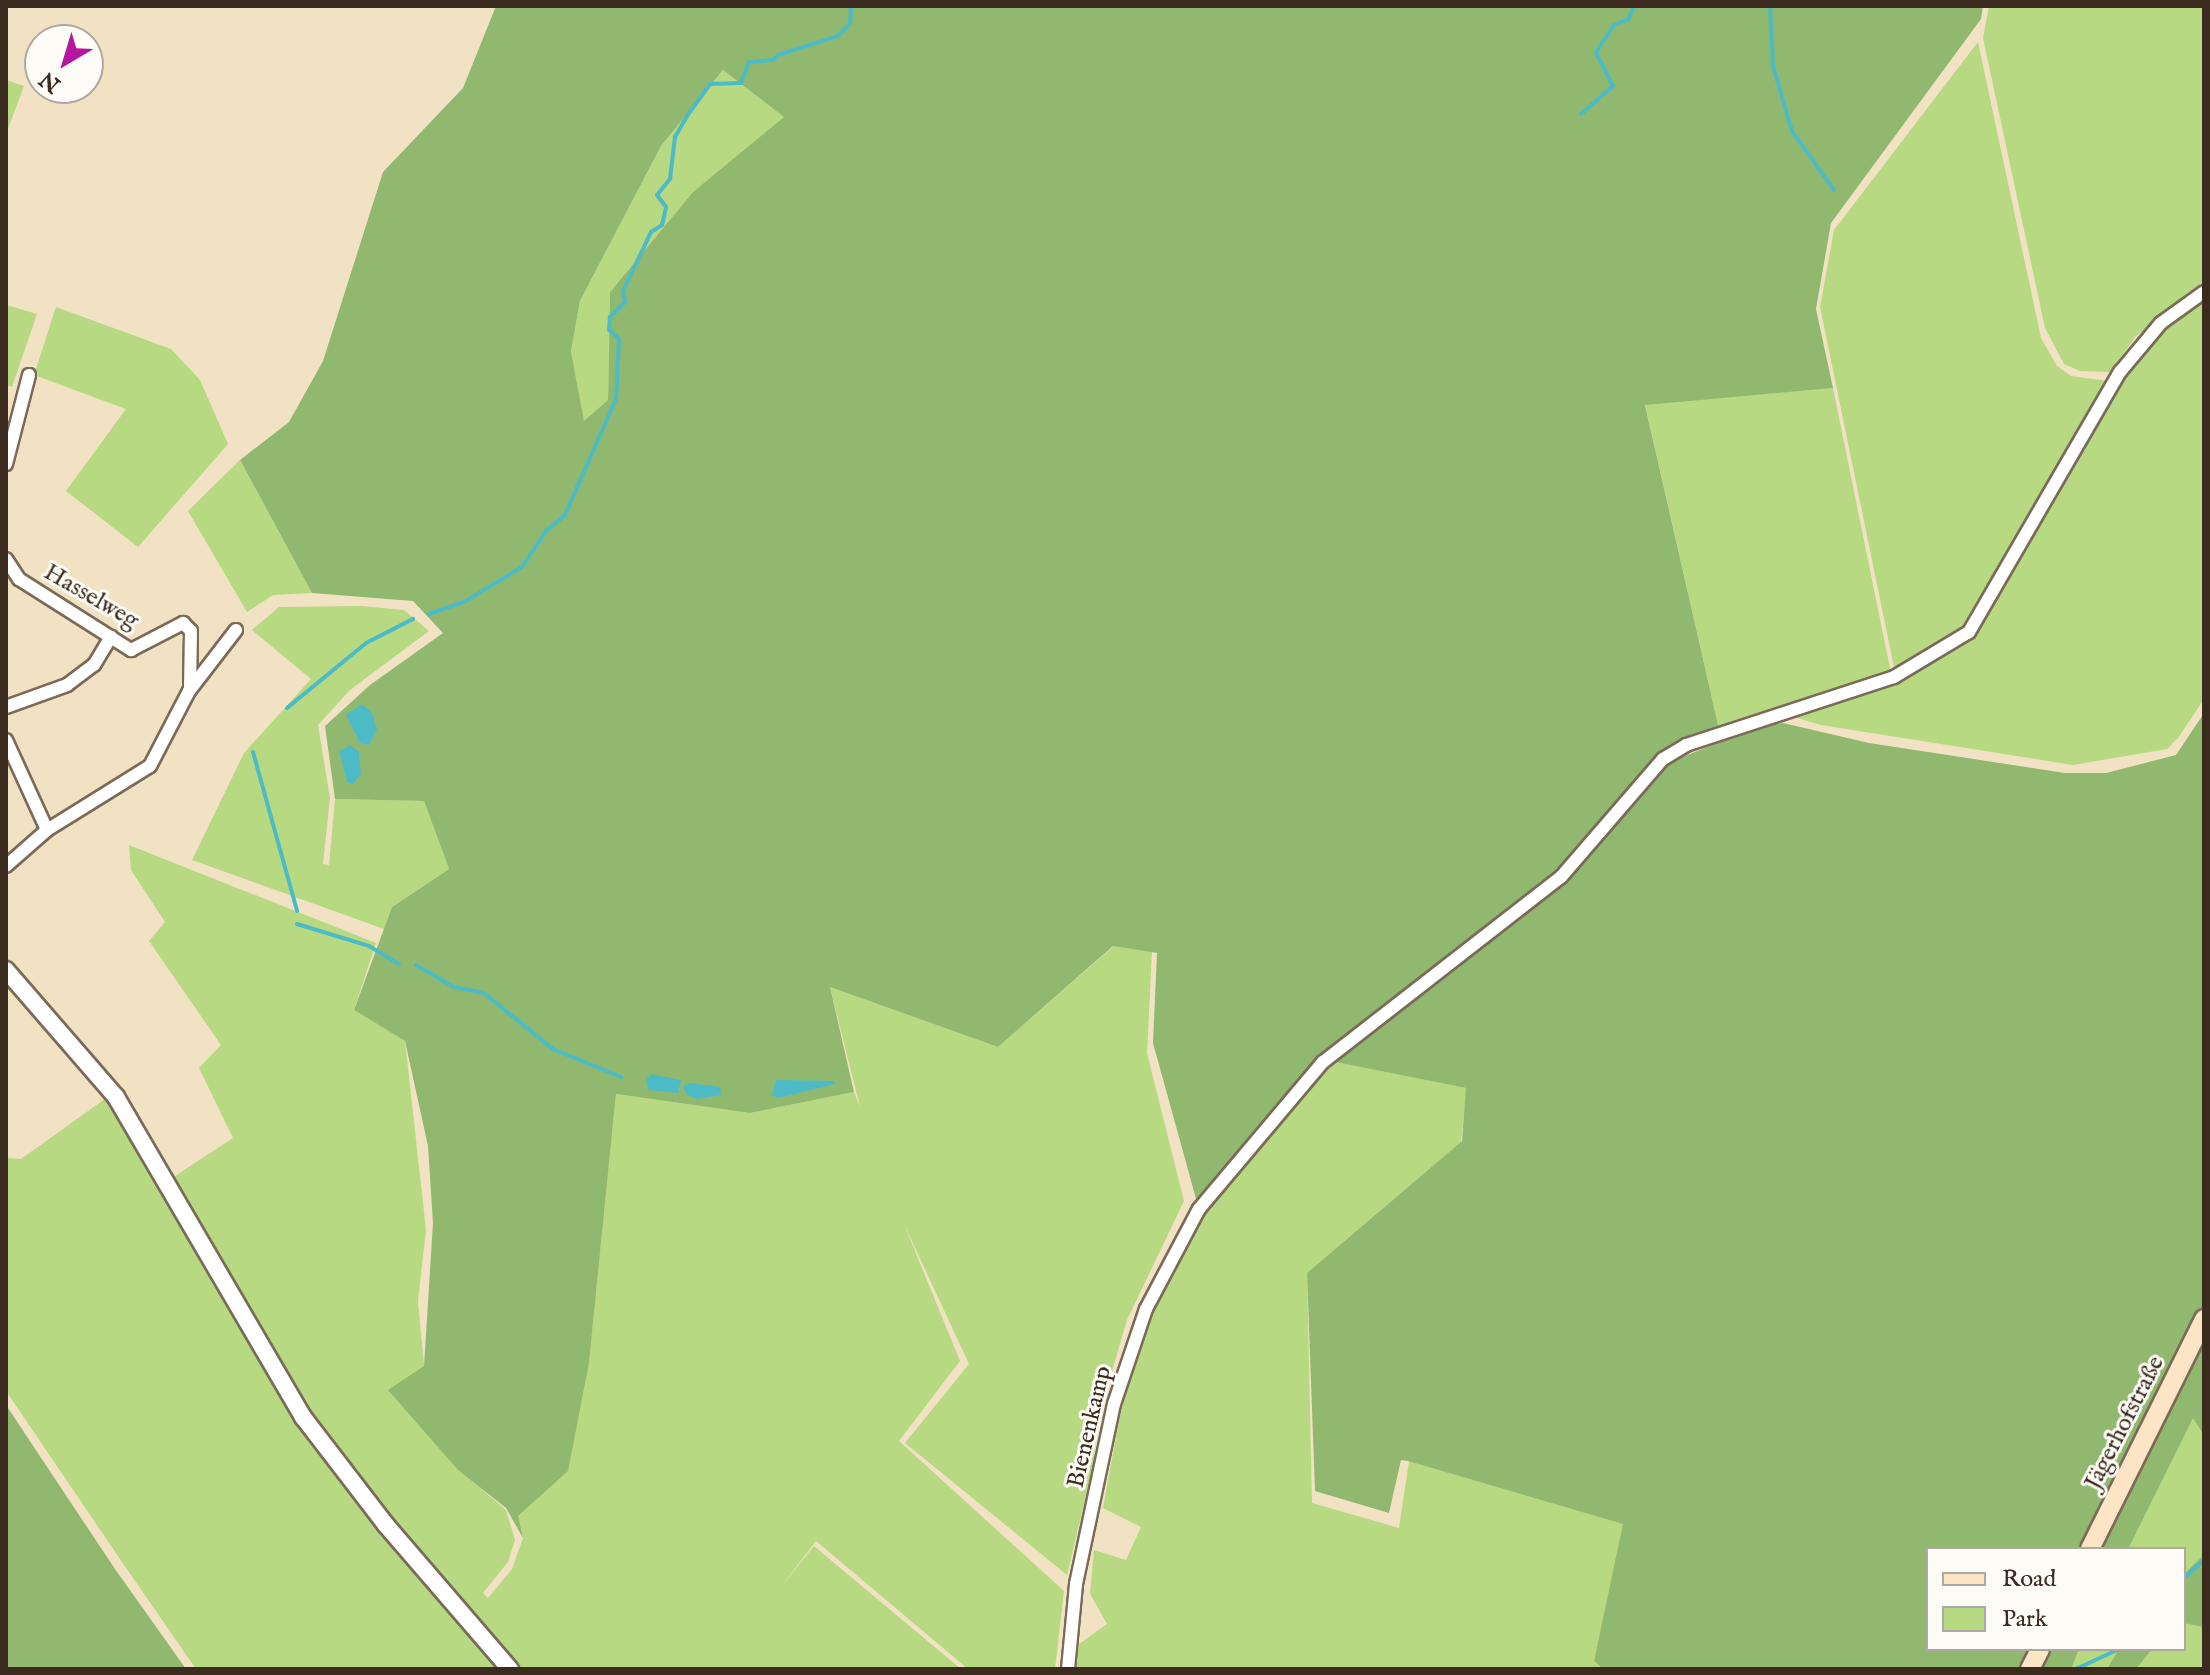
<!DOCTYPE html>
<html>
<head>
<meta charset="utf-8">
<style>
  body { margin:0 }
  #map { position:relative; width:2210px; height:1675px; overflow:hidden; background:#f1e2c4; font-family:"IM FELL English",serif }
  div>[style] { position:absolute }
  .green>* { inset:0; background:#b6d981 }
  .forest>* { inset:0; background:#90b96f }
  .water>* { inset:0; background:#4dbbc5 }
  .stream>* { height:4px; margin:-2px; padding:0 2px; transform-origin:2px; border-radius:2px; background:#4dbbc5 }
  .roads { filter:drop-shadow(2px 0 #7b6a58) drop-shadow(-2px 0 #7b6a58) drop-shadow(0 2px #7b6a58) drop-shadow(0 -2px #7b6a58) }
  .minor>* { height:12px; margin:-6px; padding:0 6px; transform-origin:6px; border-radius:6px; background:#fff }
  .tertiary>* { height:16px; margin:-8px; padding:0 8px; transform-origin:8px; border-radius:8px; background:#fff }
  .secondary>* { height:18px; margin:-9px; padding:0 9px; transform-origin:9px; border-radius:9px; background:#fce5c4 }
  span { translate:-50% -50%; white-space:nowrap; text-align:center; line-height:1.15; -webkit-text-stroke:6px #fdfcf7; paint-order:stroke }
  .street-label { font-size:24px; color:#3b2a1e }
  .frame { position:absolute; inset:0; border:8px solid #3b2a1e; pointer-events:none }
  .legend { position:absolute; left:1926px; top:1547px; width:260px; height:104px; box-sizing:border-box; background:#fdfcf7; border:2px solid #afa8a0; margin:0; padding:10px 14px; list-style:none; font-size:24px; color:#3b2a1e }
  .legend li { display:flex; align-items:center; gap:16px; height:40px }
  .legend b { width:40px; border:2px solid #afa8a0 }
  .north { position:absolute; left:24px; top:24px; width:80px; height:80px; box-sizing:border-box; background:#fdfcf7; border:2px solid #afa8a0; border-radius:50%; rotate:218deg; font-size:22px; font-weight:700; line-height:32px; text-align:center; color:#3b2a1e }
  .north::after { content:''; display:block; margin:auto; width:28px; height:36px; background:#b5179e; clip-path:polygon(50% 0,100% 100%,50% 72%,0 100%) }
</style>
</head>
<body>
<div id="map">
  <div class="green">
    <div style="clip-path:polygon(1989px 6px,2204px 6px,2204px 287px,2136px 336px,2110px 372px,2080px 371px,2064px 364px,2045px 328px,1983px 38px)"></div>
    <div style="clip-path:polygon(1978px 42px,2041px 338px,2057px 366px,2071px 376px,2107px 381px,1986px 599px,1955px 637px,1895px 672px,1820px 307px,1834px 230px)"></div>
    <div style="clip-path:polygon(723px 70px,785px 117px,693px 192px,610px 292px,608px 400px,584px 422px,571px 351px,580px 301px,661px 146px)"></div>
    <div style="clip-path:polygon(6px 80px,24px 86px,6px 134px)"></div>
    <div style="clip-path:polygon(2204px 301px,2204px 699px,2178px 738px,2167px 749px,2073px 765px,1821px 725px,1787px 715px,1897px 681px,1961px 647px,1980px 628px,2145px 344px)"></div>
    <div style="clip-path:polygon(6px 305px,37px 314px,12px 387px,6px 385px)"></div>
    <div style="clip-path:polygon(56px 307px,171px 349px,200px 380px,228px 444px,138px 547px,66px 491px,126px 409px,34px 375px)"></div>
    <div style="clip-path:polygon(1833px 388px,1891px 673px,1719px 729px,1645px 404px)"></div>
    <div style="clip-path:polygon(240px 460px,312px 593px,273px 595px,247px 612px,188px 511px)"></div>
    <div style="clip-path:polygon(361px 606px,404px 610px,429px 631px,350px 690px,318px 725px,330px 798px,323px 864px,329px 865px,335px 799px,424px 801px,449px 869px,392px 907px,384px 929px,192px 860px,244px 753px,311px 679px,252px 630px,279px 607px)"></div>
    <div style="clip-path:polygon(129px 845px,376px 943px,354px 1010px,405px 1041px,426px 1230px,418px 1301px,424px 1366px,458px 1469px,506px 1510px,515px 1540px,508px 1562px,483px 1593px,488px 1598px,512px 1569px,523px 1538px,517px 1516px,589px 1363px,616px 1094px,750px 1113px,854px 1092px,860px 1107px,830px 987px,998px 1047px,1114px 946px,1152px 952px,1147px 1053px,1184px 1201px,1127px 1320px,1097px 1422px,1094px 1462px,1067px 1575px,905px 1443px,969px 1364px,904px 1224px,960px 1361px,899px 1441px,1064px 1591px,1055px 1669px,968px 1669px,816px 1541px,780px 1588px,814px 1546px,961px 1669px,519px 1668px,384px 1512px,308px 1413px,172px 1178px,233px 1138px,199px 1068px,221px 1045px,149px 941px,165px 922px,131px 870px)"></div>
    <div style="clip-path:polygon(1330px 1061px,1467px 1088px,1461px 1142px,1307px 1273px,1312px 1503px,1399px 1528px,1409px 1461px,1624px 1524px,1594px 1661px,1603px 1669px,1075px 1669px,1079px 1644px,1107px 1624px,1090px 1594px,1094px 1550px,1126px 1560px,1141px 1527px,1103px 1508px,1121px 1410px,1147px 1325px,1204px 1207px)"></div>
    <div style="clip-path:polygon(109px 1096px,299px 1422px,378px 1528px,501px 1669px,196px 1669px,124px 1565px,6px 1391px,6px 1158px,21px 1159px)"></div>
    <div style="clip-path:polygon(2204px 1375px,2204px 1669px,2049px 1669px,2058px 1649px,2184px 1649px,2184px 1549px,2109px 1549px)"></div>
  </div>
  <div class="forest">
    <div style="clip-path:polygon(evenodd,496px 6px,1983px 6px,1981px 19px,1831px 223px,1816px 309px,1833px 388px,1645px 405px,1719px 729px,1687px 740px,1559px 873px,1326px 1054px,1198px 1206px,1153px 1043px,1157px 953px,1113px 946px,998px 1047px,830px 987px,854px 1092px,750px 1113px,616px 1094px,589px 1363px,568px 1471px,518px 1516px,523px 1538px,506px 1508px,458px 1470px,388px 1390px,424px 1366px,433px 1223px,428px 1146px,405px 1041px,354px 1010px,392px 907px,449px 869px,424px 801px,335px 799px,325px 726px,370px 685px,443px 633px,413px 601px,312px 593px,240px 460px,289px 422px,323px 361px,383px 172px,463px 88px,496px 6px,723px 70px,784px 117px,693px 192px,610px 292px,608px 400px,584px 421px,571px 351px,580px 301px,661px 146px,723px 70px)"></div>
    <div style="clip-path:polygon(2204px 713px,2204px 1435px,2193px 1418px,2128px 1549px,1928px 1549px,1928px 1649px,2079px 1649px,2071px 1669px,1603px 1669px,1594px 1661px,1623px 1524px,1408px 1461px,1401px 1460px,1389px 1513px,1315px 1491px,1307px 1273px,1462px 1141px,1466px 1088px,1330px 1061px,1565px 881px,1667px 763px,1761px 726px,1783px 723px,1869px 743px,2065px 773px,2106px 773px,2176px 755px)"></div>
    <div style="clip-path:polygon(6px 1405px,115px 1569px,186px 1669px,6px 1669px)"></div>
    <div style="clip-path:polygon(2204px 1555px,2204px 1627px,2184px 1623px,2184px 1574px)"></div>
    <div style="clip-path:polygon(2119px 1649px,2152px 1649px,2136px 1669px,2107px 1669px)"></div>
  </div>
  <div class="water">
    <div style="clip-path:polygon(362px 704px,372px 713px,377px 730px,369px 745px,360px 743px,346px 715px)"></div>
    <div style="clip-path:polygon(350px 745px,359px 752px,361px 774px,353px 784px,347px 782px,339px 751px)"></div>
    <div style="clip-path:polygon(651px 1074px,681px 1080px,678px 1093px,648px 1090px,646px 1080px)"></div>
    <div style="clip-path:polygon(776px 1080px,834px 1081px,835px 1084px,778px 1098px,772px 1095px)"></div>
    <div style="clip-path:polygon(690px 1083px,720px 1087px,721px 1095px,697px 1099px,687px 1095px,683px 1086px)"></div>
  </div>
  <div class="stream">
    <div style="left:1770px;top:6px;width:60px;rotate:87.1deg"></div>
    <div style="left:1773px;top:66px;width:68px;rotate:73.7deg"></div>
    <div style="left:1792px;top:131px;width:72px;rotate:54.6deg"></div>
    <div style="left:1581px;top:114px;width:43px;rotate:-41.2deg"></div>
    <div style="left:1613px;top:86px;width:38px;rotate:-117deg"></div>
    <div style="left:1596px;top:52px;width:32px;rotate:-56deg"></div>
    <div style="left:1614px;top:25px;width:16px;rotate:-22deg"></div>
    <div style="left:1629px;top:19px;width:14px;rotate:-69deg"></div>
    <div style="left:429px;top:614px;width:37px;rotate:-19deg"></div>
    <div style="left:464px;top:602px;width:68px;rotate:-31.1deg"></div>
    <div style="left:522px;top:567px;width:43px;rotate:-56.3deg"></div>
    <div style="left:546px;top:531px;width:25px;rotate:-40deg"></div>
    <div style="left:565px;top:515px;width:127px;rotate:-66.3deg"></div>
    <div style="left:616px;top:399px;width:60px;rotate:-87.1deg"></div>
    <div style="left:619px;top:339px;width:13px;rotate:-138deg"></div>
    <div style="left:609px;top:330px;width:13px;rotate:-86deg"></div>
    <div style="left:610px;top:317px;width:21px;rotate:-45deg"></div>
    <div style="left:625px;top:302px;width:11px;rotate:-100deg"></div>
    <div style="left:623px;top:291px;width:65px;rotate:-64.6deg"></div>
    <div style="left:651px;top:232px;width:13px;rotate:-32deg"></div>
    <div style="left:662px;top:225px;width:18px;rotate:-77deg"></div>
    <div style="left:666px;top:207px;width:15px;rotate:-127deg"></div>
    <div style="left:657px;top:195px;width:21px;rotate:-51deg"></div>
    <div style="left:670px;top:179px;width:42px;rotate:-83.2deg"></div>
    <div style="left:675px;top:137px;width:24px;rotate:-60deg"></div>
    <div style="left:687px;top:116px;width:39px;rotate:-54deg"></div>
    <div style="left:710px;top:84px;width:31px;rotate:-2deg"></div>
    <div style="left:741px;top:83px;width:22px;rotate:-69deg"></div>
    <div style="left:749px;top:62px;width:25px;rotate:-5deg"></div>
    <div style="left:774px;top:60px;width:6px;rotate:-51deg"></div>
    <div style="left:778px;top:55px;width:63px;rotate:-17.6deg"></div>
    <div style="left:838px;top:36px;width:17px;rotate:-45deg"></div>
    <div style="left:850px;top:24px;width:18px;rotate:-87deg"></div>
    <div style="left:287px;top:708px;width:102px;rotate:-39.4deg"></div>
    <div style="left:366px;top:643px;width:53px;rotate:-27.1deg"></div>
    <div style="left:253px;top:752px;width:165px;rotate:74.5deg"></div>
    <div style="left:297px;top:924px;width:75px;rotate:17deg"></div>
    <div style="left:369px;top:946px;width:35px;rotate:31deg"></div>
    <div style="left:416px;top:965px;width:44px;rotate:30.1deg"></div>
    <div style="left:454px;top:987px;width:31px;rotate:11deg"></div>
    <div style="left:484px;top:993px;width:89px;rotate:39.1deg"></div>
    <div style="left:553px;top:1049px;width:74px;rotate:22.4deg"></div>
    <div style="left:2184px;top:1578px;width:27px;rotate:-42deg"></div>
    <div style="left:2076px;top:1669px;width:47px;rotate:-24.9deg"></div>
  </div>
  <div class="roads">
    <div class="minor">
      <div style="left:6px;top:464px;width:92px;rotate:-75.5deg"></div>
      <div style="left:6px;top:559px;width:24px;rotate:57deg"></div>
      <div style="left:19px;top:579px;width:133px;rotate:32.4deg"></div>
      <div style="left:131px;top:650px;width:59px;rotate:-27.4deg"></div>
      <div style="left:183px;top:623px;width:11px;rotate:45deg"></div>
      <div style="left:191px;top:631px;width:57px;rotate:91deg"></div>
      <div style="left:6px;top:707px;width:65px;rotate:-19.8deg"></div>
      <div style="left:67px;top:685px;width:34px;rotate:-37deg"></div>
      <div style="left:94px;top:665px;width:33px;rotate:-59deg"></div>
      <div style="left:6px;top:740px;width:99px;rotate:65.5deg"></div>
      <div style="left:6px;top:866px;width:55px;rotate:-41.3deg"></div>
      <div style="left:47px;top:830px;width:121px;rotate:-31.9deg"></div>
      <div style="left:150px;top:766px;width:85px;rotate:-62.5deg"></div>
      <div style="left:189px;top:691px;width:77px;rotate:-52.4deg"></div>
      <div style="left:1068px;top:1669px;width:85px;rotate:-84.6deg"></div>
      <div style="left:1076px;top:1584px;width:184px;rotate:-78.1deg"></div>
      <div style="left:1114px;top:1404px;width:100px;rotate:-71.4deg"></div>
      <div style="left:1146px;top:1309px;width:113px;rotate:-62.1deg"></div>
      <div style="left:1199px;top:1209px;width:192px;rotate:-49.9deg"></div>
      <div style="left:1323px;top:1062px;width:301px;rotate:-37.9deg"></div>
      <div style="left:1561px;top:877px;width:156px;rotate:-49.2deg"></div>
      <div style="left:1663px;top:759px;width:27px;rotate:-31deg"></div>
      <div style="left:1686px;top:745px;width:219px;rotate:-18.1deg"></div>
      <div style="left:1894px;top:677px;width:87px;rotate:-31deg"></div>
      <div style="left:1969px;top:632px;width:301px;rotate:-59.9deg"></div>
      <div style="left:2120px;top:372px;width:64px;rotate:-50.1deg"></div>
      <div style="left:2161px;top:323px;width:53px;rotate:-35.8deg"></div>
    </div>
    <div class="tertiary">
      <div style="left:6px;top:970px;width:168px;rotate:49.1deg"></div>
      <div style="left:116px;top:1097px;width:371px;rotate:59.7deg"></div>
      <div style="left:303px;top:1417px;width:136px;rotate:52.5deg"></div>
      <div style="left:386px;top:1525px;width:190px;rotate:49.3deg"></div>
    </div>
    <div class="secondary">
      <div style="left:2090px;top:1549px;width:257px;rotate:-63.6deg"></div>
      <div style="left:2030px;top:1669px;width:22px;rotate:-63deg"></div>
    </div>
  </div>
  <div class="street-label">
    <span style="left:91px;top:597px;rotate:30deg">Hasselweg</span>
    <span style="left:2125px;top:1423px;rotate:-63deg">Jägerhofstraße</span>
    <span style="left:1090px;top:1427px;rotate:-77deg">Bienenkamp</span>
  </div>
  <div class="frame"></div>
  <ul class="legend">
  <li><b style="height:10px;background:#fce5c4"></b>Road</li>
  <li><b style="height:22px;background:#b6d981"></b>Park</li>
  </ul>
  <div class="north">N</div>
</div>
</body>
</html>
